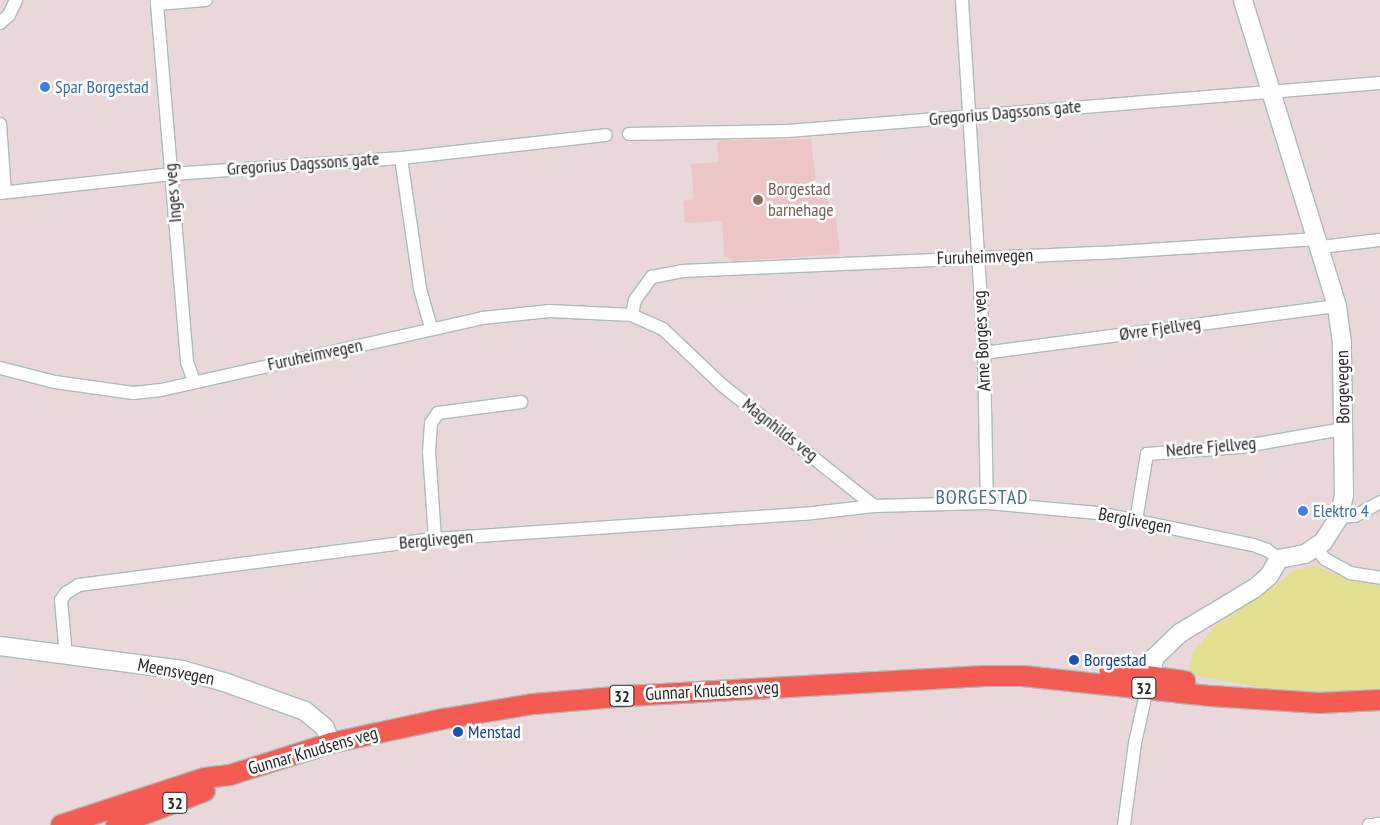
<!DOCTYPE html>
<html>
<head>
<meta charset="utf-8">
<style>
  body { margin:0 }
  #map { position:relative; width:1380px; height:825px; overflow:hidden; background:#ead7da; font-family:"PT Sans Narrow",sans-serif }
  div>[style] { position:absolute }
  .education>* { inset:0; background:#edc5c7 }
  .green>* { inset:0; background:#e3df91 }
  .roads { filter:drop-shadow(1px 0 #acbabc) drop-shadow(-1px 0 #acbabc) drop-shadow(0 1px #acbabc) drop-shadow(0 -1px #acbabc) }
  .street>* { height:12px; margin:-6px; padding:0 6px; transform-origin:6px; border-radius:6px; background:#fff }
  .secondary>* { height:18px; margin:-9px; padding:0 9px; transform-origin:9px; border-radius:9px; background:#fff }
  .primary>* { height:20px; margin:-10px; padding:0 10px; transform-origin:10px; border-radius:10px; background:#f35b53 }
  .dots>* { width:14px; height:14px; translate:-50% -50%; box-sizing:border-box; border:2px solid #fff; border-radius:50% }
  span { translate:-50% -50%; white-space:nowrap; text-align:center; line-height:1.15; -webkit-text-stroke:5px #fff; paint-order:stroke }
  .shield-label span { padding:1px 4px; background:#fff; border:1px solid; border-radius:4px; -webkit-text-stroke-width:0 }
  .shield-label { font-size:16px; color:#272727; font-weight:700 }
  .shop-label { font-size:18px; color:#366cbe }
  .left { translate:0 -50%; text-align:left }
  .street-label { font-size:18px; color:#272727 }
  .education-label { font-size:18px; color:#785e54 }
  .transit-label { font-size:18px; color:#164399 }
  .quarter-label { font-size:20px; color:#477278; letter-spacing:1px }
</style>
</head>
<body>
<div id="map">
  <div class="education">
    <div style="clip-path:polygon(811px 139px,816px 183px,835px 211px,840px 254px,734px 261px,724px 256px,722px 221px,685px 223px,683px 201px,694px 199px,691px 164px,719px 162px,717px 145px,721px 140px)"></div>
  </div>
  <div class="green">
    <div style="clip-path:polygon(1317px 566px,1335px 575px,1380px 585px,1380px 692px,1342px 695px,1284px 692px,1192px 675px,1189px 668px,1194px 651px,1215px 626px,1278px 584px,1293px 570px)"></div>
  </div>
  <div class="roads">
    <div class="street">
      <div style="left:157px;top:0;width:4px;rotate:90deg"></div>
      <div style="left:157px;top:4px;width:49px;rotate:-4.7deg"></div>
      <div style="left:962px;top:0;width:354px;rotate:86.4deg"></div>
      <div style="left:984px;top:353px;width:150px;rotate:88.9deg"></div>
      <div style="left:157px;top:4px;width:359px;rotate:85.2deg"></div>
      <div style="left:187px;top:362px;width:20px;rotate:70deg"></div>
      <div style="left:0;top:23px;width:12px;rotate:-42deg"></div>
      <div style="left:9px;top:15px;width:17px;rotate:-65deg"></div>
      <div style="left:0;top:124px;width:68px;rotate:85.8deg"></div>
      <div style="left:629px;top:134px;width:159px;rotate:-1.1deg"></div>
      <div style="left:788px;top:131px;width:594px;rotate:-4.64deg"></div>
      <div style="left:401px;top:158px;width:132px;rotate:81.7deg"></div>
      <div style="left:420px;top:289px;width:41px;rotate:74.2deg"></div>
      <div style="left:0;top:193px;width:173px;rotate:-6.3deg"></div>
      <div style="left:172px;top:174px;width:230px;rotate:-4deg"></div>
      <div style="left:401px;top:158px;width:206px;rotate:-6.4deg"></div>
      <div style="left:1321px;top:247px;width:59px;rotate:-6.8deg"></div>
      <div style="left:984px;top:353px;width:356px;rotate:-7.6deg"></div>
      <div style="left:0;top:368px;width:57px;rotate:14.3deg"></div>
      <div style="left:55px;top:382px;width:79px;rotate:8deg"></div>
      <div style="left:133px;top:393px;width:28px;rotate:-6deg"></div>
      <div style="left:161px;top:390px;width:329px;rotate:-12.6deg"></div>
      <div style="left:482px;top:318px;width:68px;rotate:-5.9deg"></div>
      <div style="left:550px;top:311px;width:82px;rotate:2.8deg"></div>
      <div style="left:1339px;top:517px;width:16px;rotate:-4deg"></div>
      <div style="left:1355px;top:516px;width:29px;rotate:-29deg"></div>
      <div style="left:1136px;top:521px;width:68px;rotate:-80.7deg"></div>
      <div style="left:1147px;top:454px;width:93px;rotate:-4.3deg"></div>
      <div style="left:1240px;top:447px;width:105px;rotate:-9.9deg"></div>
      <div style="left:435px;top:539px;width:87px;rotate:-93.9deg"></div>
      <div style="left:429px;top:452px;width:29px;rotate:-86deg"></div>
      <div style="left:431px;top:423px;width:12px;rotate:-55deg"></div>
      <div style="left:438px;top:413px;width:84px;rotate:-7.5deg"></div>
      <div style="left:1316px;top:548px;width:14px;rotate:51deg"></div>
      <div style="left:1325px;top:559px;width:29px;rotate:29deg"></div>
      <div style="left:1350px;top:573px;width:30px;rotate:9deg"></div>
      <div style="left:1279px;top:559px;width:15px;rotate:-143deg"></div>
      <div style="left:1267px;top:550px;width:15px;rotate:-160deg"></div>
      <div style="left:1253px;top:545px;width:158px;rotate:-168.3deg"></div>
      <div style="left:1098px;top:513px;width:111px;rotate:-174.9deg"></div>
      <div style="left:987px;top:503px;width:113px;rotate:178.5deg"></div>
      <div style="left:874px;top:506px;width:194px;rotate:-141.5deg"></div>
      <div style="left:722px;top:385px;width:81px;rotate:-136.5deg"></div>
      <div style="left:663px;top:329px;width:34px;rotate:-156deg"></div>
      <div style="left:632px;top:315px;width:15px;rotate:-79deg"></div>
      <div style="left:635px;top:300px;width:29px;rotate:-54deg"></div>
      <div style="left:652px;top:277px;width:31px;rotate:-11deg"></div>
      <div style="left:682px;top:271px;width:420px;rotate:-2.5deg"></div>
      <div style="left:1102px;top:253px;width:216px;rotate:-3.7deg"></div>
      <div style="left:66px;top:656px;width:56px;rotate:-95.1deg"></div>
      <div style="left:61px;top:600px;width:9px;rotate:-54deg"></div>
      <div style="left:66px;top:593px;width:15px;rotate:-32deg"></div>
      <div style="left:79px;top:585px;width:359px;rotate:-7.4deg"></div>
      <div style="left:435px;top:539px;width:370px;rotate:-3.9deg"></div>
      <div style="left:804px;top:514px;width:70px;rotate:-6.5deg"></div>
      <div style="left:1124px;top:825px;width:83px;rotate:-82.4deg"></div>
      <div style="left:1135px;top:743px;width:55px;rotate:-77.5deg"></div>
      <div style="left:1369px;top:825px;width:11px;rotate:-5deg"></div>
    </div>
    <div class="secondary">
      <div style="left:0;top:646px;width:184px;rotate:7.5deg"></div>
      <div style="left:182px;top:670px;width:44px;rotate:15.9deg"></div>
      <div style="left:224px;top:682px;width:86px;rotate:19.7deg"></div>
      <div style="left:305px;top:711px;width:26px;rotate:40deg"></div>
      <div style="left:325px;top:728px;width:16px;rotate:68deg"></div>
      <div style="left:1147px;top:688px;width:32px;rotate:-76deg"></div>
      <div style="left:1155px;top:657px;width:35px;rotate:-44deg"></div>
      <div style="left:1180px;top:633px;width:87px;rotate:-31deg"></div>
      <div style="left:1255px;top:588px;width:18px;rotate:-41deg"></div>
      <div style="left:1269px;top:576px;width:20px;rotate:-60deg"></div>
      <div style="left:1279px;top:559px;width:26px;rotate:-11deg"></div>
      <div style="left:1305px;top:554px;width:22px;rotate:-34deg"></div>
      <div style="left:1323px;top:542px;width:30px;rotate:-57deg"></div>
      <div style="left:1339px;top:517px;width:23px;rotate:-77deg"></div>
      <div style="left:1344px;top:495px;width:152px;rotate:-90.8deg"></div>
      <div style="left:1342px;top:343px;width:37px;rotate:-98deg"></div>
      <div style="left:1337px;top:306px;width:320px;rotate:-107.1deg"></div>
    </div>
    <div class="primary">
      <div style="left:1110px;top:671px;width:76px;rotate:7.6deg"></div>
      <div style="left:61px;top:825px;width:151px;rotate:-18.1deg"></div>
      <div style="left:205px;top:778px;width:25px;rotate:-7deg"></div>
      <div style="left:230px;top:775px;width:106px;rotate:-17.6deg"></div>
      <div style="left:331px;top:743px;width:115px;rotate:-12.1deg"></div>
      <div style="left:443px;top:719px;width:92px;rotate:-9.4deg"></div>
      <div style="left:534px;top:704px;width:93px;rotate:-4.9deg"></div>
      <div style="left:627px;top:696px;width:358px;rotate:-3.2deg"></div>
      <div style="left:984px;top:676px;width:39px"></div>
      <div style="left:1023px;top:676px;width:189px;rotate:6.1deg"></div>
      <div style="left:1211px;top:696px;width:108px;rotate:3.7deg"></div>
      <div style="left:1319px;top:703px;width:61px;rotate:-2.8deg"></div>
      <div style="left:116px;top:825px;width:95px;rotate:-20.9deg"></div>
    </div>
  </div>
  <div class="dots">
    <div style="left:45px;top:87px;background:#3f7fe0"></div>
    <div style="left:758px;top:200px;background:#8d6e63"></div>
    <div style="left:1303px;top:511px;background:#3f7fe0"></div>
    <div style="left:1074px;top:660px;background:#1a4fb4"></div>
    <div style="left:458px;top:732px;background:#1a4fb4"></div>
  </div>
  <div class="shield-label">
    <span style="left:1144px;top:688px">32</span>
    <span style="left:622px;top:696px">32</span>
    <span style="left:175px;top:803px">32</span>
  </div>
  <div class="shop-label">
    <span class="left" style="left:55px;top:87px">Spar Borgestad</span>
    <span class="left" style="left:1313px;top:511px">Elektro 4</span>
  </div>
  <div class="street-label">
    <span style="left:1005px;top:113px;rotate:-5deg">Gregorius Dagssons gate</span>
    <span style="left:303px;top:164px;rotate:-4deg">Gregorius Dagssons gate</span>
    <span style="left:173px;top:193px;rotate:-95deg">Inges veg</span>
    <span style="left:985px;top:257px;rotate:-2deg">Furuheimvegen</span>
    <span style="left:1160px;top:329px;rotate:-8deg">Øvre Fjellveg</span>
    <span style="left:982px;top:341px;rotate:-93deg">Arne Borges veg</span>
    <span style="left:315px;top:355px;rotate:-12deg">Furuheimvegen</span>
    <span style="left:1343px;top:387px;rotate:-91deg">Borgevegen</span>
    <span style="left:780px;top:430px;rotate:38deg">Magnhilds veg</span>
    <span style="left:1211px;top:447px;rotate:-5deg">Nedre Fjellveg</span>
    <span style="left:1135px;top:521px;rotate:11deg">Berglivegen</span>
    <span style="left:436px;top:540px;rotate:-5deg">Berglivegen</span>
    <span style="left:176px;top:672px;rotate:11deg">Meensvegen</span>
    <span style="left:712px;top:691px;rotate:-3deg">Gunnar Knudsens veg</span>
    <span style="left:313px;top:751px;rotate:-16deg">Gunnar Knudsens veg</span>
  </div>
  <div class="education-label">
    <span class="left" style="left:768px;top:200px">Borgestad<br>barnehage</span>
  </div>
  <div class="transit-label">
    <span class="left" style="left:1084px;top:660px">Borgestad</span>
    <span class="left" style="left:468px;top:732px">Menstad</span>
  </div>
  <div class="quarter-label">
    <span style="left:982px;top:497px">BORGESTAD</span>
  </div>
</div>
</body>
</html>
